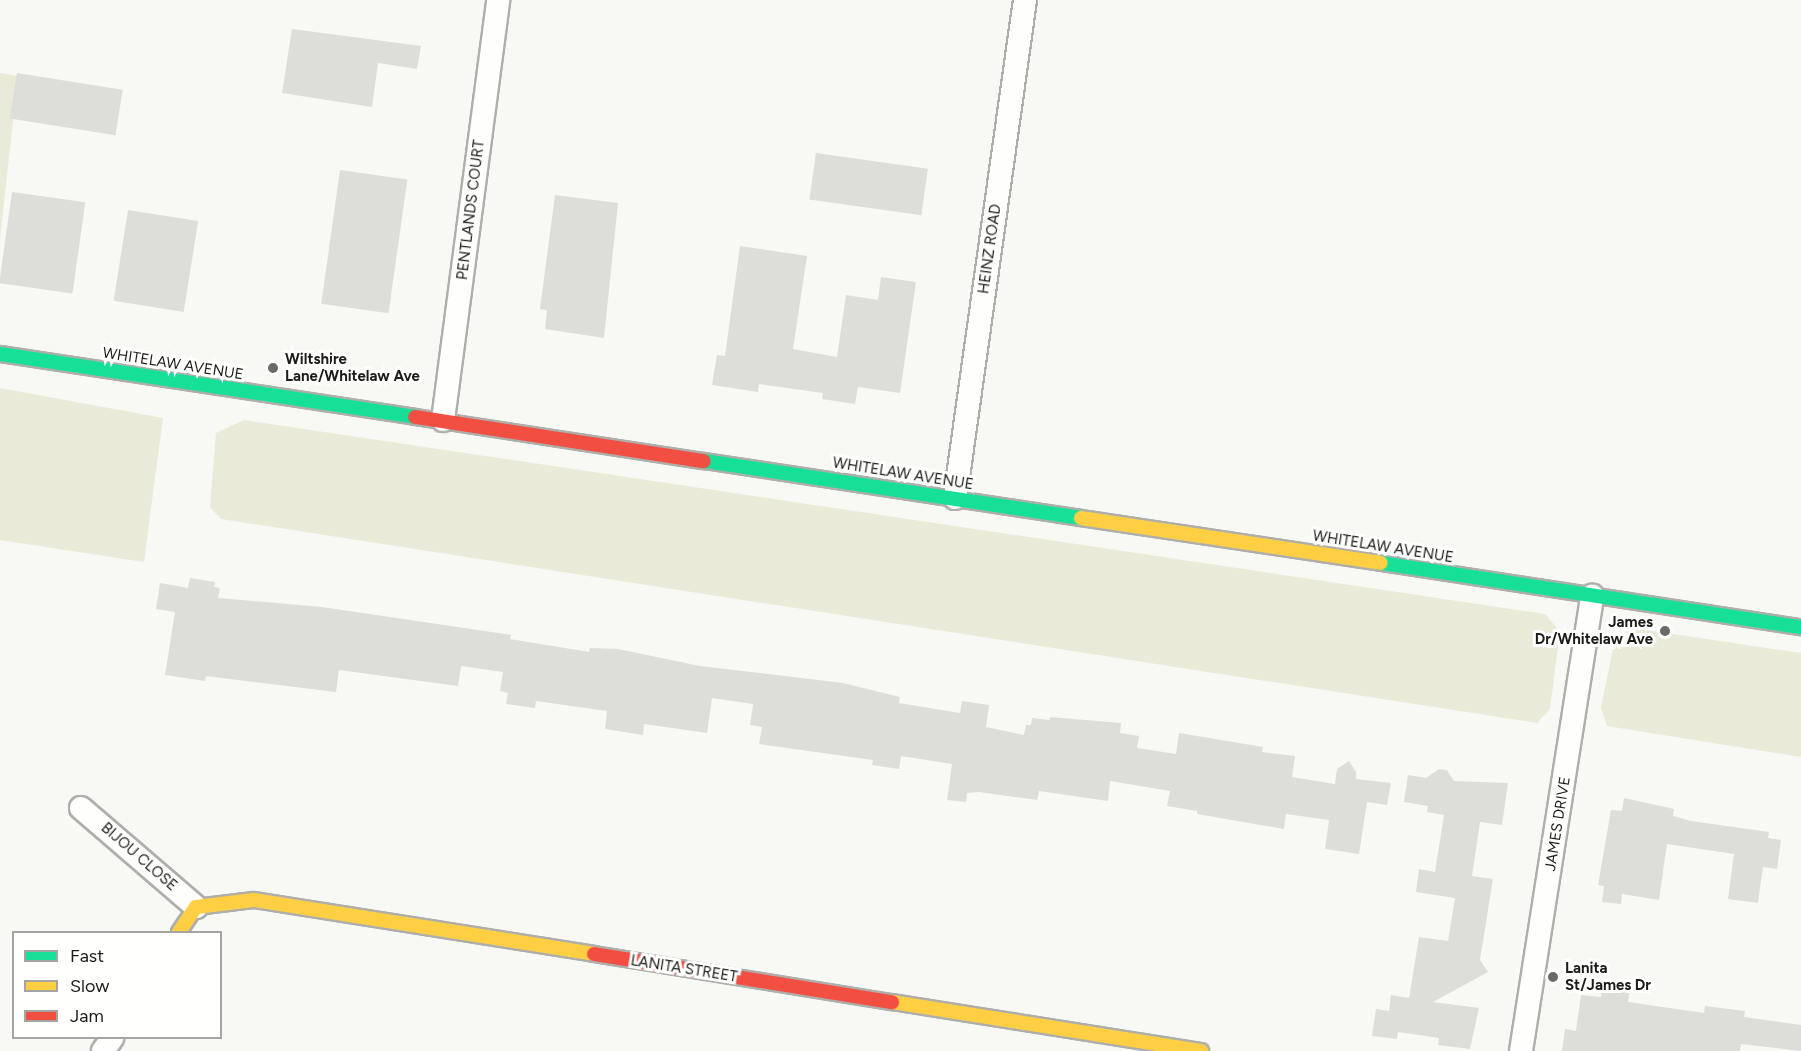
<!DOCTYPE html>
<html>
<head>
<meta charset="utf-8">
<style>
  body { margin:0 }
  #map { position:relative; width:1801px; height:1051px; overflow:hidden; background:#f8f8f4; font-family:Figtree,sans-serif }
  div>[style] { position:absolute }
  .green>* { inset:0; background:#eaead9 }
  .building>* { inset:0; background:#ddddda; transform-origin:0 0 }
  .roads { filter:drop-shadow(2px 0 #aeaeab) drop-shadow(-2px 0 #aeaeab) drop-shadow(0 2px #aeaeab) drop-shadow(0 -2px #aeaeab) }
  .street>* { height:22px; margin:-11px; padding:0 11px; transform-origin:11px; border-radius:11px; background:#fefefd }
  .fast>* { height:14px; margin:-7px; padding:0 7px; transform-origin:7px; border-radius:7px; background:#16e098 }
  .slow>* { height:14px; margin:-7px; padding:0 7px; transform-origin:7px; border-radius:7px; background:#ffcf43 }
  .jam>* { height:14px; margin:-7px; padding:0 7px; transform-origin:7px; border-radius:7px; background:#f24e42 }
  .dots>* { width:16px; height:16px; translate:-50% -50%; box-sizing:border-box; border:3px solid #fffffe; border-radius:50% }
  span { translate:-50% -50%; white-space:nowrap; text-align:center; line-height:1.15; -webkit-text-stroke:6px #fffffe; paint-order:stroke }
  .street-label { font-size:15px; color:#1c1c1a }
  .poi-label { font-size:15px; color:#1c1c1a; font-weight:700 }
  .left { translate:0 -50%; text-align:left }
  .right { translate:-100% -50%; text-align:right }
  .legend { position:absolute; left:12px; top:931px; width:210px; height:108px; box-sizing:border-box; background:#fffffe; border:2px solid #a4a4a3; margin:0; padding:8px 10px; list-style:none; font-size:18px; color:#1c1c1a }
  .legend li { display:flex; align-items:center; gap:12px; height:30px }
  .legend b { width:30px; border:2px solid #a4a4a3 }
</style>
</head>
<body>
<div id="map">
  <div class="green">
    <div style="clip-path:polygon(0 73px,18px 76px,0 239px)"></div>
    <div style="clip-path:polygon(0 388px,163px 418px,144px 562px,0 540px)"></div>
    <div style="clip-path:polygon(244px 420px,1545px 614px,1560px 632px,1550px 709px,1537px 723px,221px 519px,210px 507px,216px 433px)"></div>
    <div style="clip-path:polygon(1633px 628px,1801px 653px,1801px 757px,1607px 726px,1601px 707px,1615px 639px)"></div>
  </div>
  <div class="building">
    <div style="clip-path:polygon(292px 29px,421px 46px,417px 69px,378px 63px,372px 107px,282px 93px)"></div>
    <div style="left:17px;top:73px;width:107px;height:46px;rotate:9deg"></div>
    <div style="left:816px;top:153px;width:113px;height:47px;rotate:8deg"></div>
    <div style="left:340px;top:170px;width:68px;height:135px;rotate:8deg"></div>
    <div style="left:12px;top:192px;width:74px;height:92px;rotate:8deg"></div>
    <div style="clip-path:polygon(555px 195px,618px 203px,604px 338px,545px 329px,547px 310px,540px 309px)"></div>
    <div style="left:128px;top:210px;width:71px;height:92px;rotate:9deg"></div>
    <div style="clip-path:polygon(740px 246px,807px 256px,793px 349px,837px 357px,846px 295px,878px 300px,881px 277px,916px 282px,900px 393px,858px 387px,855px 404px,822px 399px,823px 393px,759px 384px,758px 392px,712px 385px,717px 355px,725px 356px)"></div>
    <div style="clip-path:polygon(190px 578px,215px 582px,214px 587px,220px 588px,218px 598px,322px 607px,511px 635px,510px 639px,589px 652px,590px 648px,618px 649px,700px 666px,843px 683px,900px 697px,899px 703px,960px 713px,962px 701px,989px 705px,986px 727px,1024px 735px,1026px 725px,1031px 725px,1032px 718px,1049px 720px,1050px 717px,1121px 723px,1120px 733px,1139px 736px,1137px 748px,1176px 754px,1179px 733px,1263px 747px,1262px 752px,1295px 756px,1292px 777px,1335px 784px,1337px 769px,1349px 761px,1356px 772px,1356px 779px,1391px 783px,1387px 805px,1367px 802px,1359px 854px,1325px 849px,1329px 820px,1286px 814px,1284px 829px,1197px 814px,1197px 811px,1167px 806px,1170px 791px,1110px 781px,1108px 801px,1039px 791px,1037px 800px,979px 792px,967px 793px,966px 802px,947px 800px,952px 764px,901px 756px,899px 769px,872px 765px,873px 760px,759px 744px,762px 727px,750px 725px,753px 704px,712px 698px,707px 733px,644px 724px,643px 735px,605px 729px,607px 711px,536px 701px,535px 708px,506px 704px,508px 693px,500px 691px,503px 672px,461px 666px,458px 686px,339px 670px,336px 692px,206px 676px,205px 681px,165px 675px,175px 612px,156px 609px,160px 583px,188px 588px)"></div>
    <div style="clip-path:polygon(1439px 769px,1447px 770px,1454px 781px,1508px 783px,1502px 825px,1480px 822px,1472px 876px,1493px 879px,1480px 960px,1488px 972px,1433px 1002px,1479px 1008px,1470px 1049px,1438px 1045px,1439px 1038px,1398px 1032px,1397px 1039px,1372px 1036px,1376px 1009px,1389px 1011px,1391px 995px,1409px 998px,1419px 937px,1448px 941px,1455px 898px,1416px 892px,1419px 869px,1435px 872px,1444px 815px,1427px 812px,1428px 806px,1404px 802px,1408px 775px,1426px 778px)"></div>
    <div style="clip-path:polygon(1624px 798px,1674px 809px,1673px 816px,1691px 821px,1769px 832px,1768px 838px,1781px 840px,1777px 869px,1763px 867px,1758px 903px,1728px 899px,1734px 854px,1667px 844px,1659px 900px,1622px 894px,1621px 904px,1602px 902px,1604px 886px,1598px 885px,1611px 810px,1622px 811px)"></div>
    <div style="clip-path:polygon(1603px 984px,1630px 988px,1628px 1002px,1704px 1013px,1705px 1006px,1745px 1011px,1744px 1017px,1801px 1025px,1801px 1051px,1741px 1044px,1740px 1051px,1562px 1051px,1565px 1029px,1576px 1031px,1581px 995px,1601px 997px)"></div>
  </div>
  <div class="roads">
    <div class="street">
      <div style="left:443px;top:420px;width:424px;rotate:-82.5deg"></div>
      <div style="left:955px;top:498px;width:503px;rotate:-82deg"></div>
      <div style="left:81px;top:808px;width:152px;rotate:40.7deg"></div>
      <div style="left:103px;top:1051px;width:16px;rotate:-55deg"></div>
      <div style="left:1521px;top:1051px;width:461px;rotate:-81.1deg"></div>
    </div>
    <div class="fast">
      <div style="left:0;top:354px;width:420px;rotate:8.6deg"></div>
      <div style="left:704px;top:461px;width:381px;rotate:8.6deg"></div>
      <div style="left:1381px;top:563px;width:425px;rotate:8.7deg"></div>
    </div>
    <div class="slow">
      <div style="left:1081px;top:518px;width:303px;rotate:8.5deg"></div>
      <div style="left:179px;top:932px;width:30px;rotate:-56deg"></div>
      <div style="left:196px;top:907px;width:58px;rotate:-6.9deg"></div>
      <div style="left:254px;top:900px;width:344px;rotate:9deg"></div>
      <div style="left:892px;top:1002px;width:313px;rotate:9deg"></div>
    </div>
    <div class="jam">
      <div style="left:415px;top:417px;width:292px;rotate:8.7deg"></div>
      <div style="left:594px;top:954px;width:302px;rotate:9.2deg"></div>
    </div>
  </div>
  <div class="dots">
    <div style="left:273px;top:368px;background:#696966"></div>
    <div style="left:1665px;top:631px;background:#696966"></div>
    <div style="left:1553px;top:977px;background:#696966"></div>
  </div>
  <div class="street-label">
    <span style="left:471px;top:210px;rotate:-83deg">PENTLANDS COURT</span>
    <span style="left:990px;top:249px;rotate:-82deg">HEINZ ROAD</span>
    <span style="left:173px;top:364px;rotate:9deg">WHITELAW AVENUE</span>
    <span style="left:903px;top:474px;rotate:9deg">WHITELAW AVENUE</span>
    <span style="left:1383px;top:547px;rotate:9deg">WHITELAW AVENUE</span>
    <span style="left:1558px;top:824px;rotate:-81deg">JAMES DRIVE</span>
    <span style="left:139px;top:857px;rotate:41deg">BIJOU CLOSE</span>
    <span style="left:684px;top:969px;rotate:9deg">LANITA STREET</span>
  </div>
  <div class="poi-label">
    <span class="left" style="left:285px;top:368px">Wiltshire<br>Lane/Whitelaw Ave</span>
    <span class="right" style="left:1653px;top:631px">James<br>Dr/Whitelaw Ave</span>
    <span class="left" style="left:1565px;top:977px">Lanita<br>St/James Dr</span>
  </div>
  <ul class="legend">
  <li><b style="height:8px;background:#16e098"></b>Fast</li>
  <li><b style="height:8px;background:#ffcf43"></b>Slow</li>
  <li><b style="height:8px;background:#f24e42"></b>Jam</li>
  </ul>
</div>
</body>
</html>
